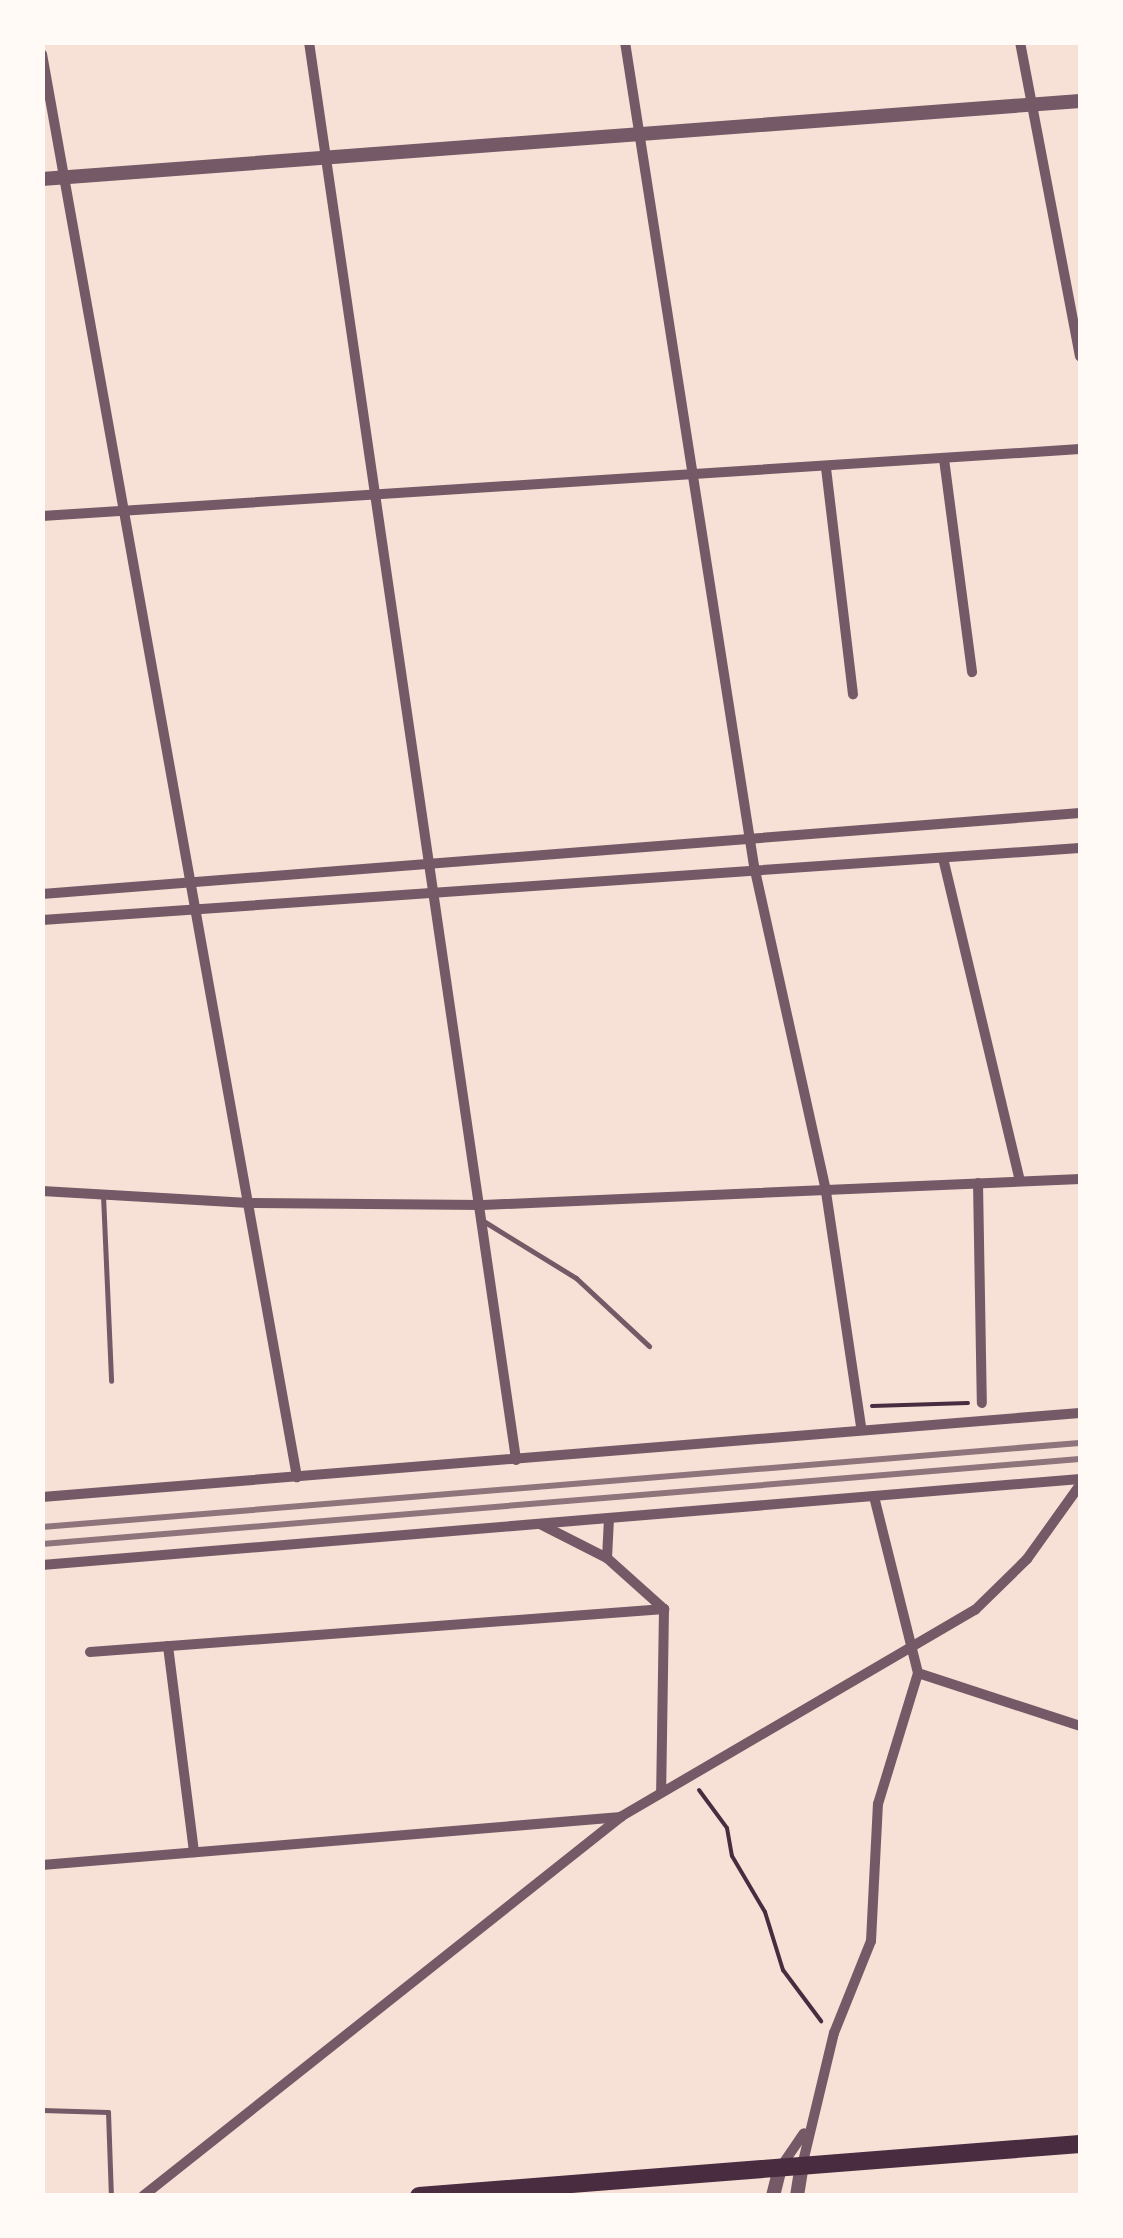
<!DOCTYPE html>
<html>
<head>
<meta charset="utf-8">
<style>
  body { margin:0 }
  #map { position:relative; width:1123px; height:2238px; overflow:hidden; background:#f7e1d7; font-family:Helvetica,sans-serif }
  div>[style] { position:absolute }
  .path>* { height:4px; margin:-2px; padding:0 2px; transform-origin:2px; border-radius:2px; background:#4a2c40 }
  .service>* { height:5px; margin:-2.5px; padding:0 2.5px; transform-origin:2.5px; border-radius:2.5px; background:#755966 }
  .minor>* { height:10px; margin:-5px; padding:0 5px; transform-origin:5px; border-radius:5px; background:#755966 }
  .tertiary>* { height:14px; margin:-7px; padding:0 7px; transform-origin:7px; border-radius:7px; background:#755966 }
  .primary>* { height:18px; margin:-9px; padding:0 9px; transform-origin:9px; border-radius:9px; background:#4a2c40 }
  .rail>* { height:6px; margin:-3px; padding:0 3px; transform-origin:3px; border-radius:3px; background:#8f747c }
  span { translate:-50% -50%; white-space:nowrap; text-align:center; line-height:1.15; -webkit-text-stroke:10px #fffaf5; paint-order:stroke }
  .frame { position:absolute; inset:0; border:45px solid #fffaf5; pointer-events:none }
</style>
</head>
<body>
<div id="map">
  <div class="path">
    <div style="left:872px;top:1406px;width:96px;rotate:-1.8deg"></div>
    <div style="left:699px;top:1790px;width:47px;rotate:53.6deg"></div>
    <div style="left:727px;top:1828px;width:28px;rotate:80deg"></div>
    <div style="left:732px;top:1856px;width:65px;rotate:59.5deg"></div>
    <div style="left:765px;top:1912px;width:61px;rotate:72.8deg"></div>
    <div style="left:783px;top:1970px;width:64px;rotate:53.3deg"></div>
  </div>
  <div class="service">
    <div style="left:103px;top:1195px;width:186px;rotate:87.5deg"></div>
    <div style="left:485px;top:1222px;width:107px;rotate:31.6deg"></div>
    <div style="left:576px;top:1278px;width:100px;rotate:43deg"></div>
    <div style="left:42px;top:2110px;width:66px;rotate:1.7deg"></div>
    <div style="left:108px;top:2112px;width:84px;rotate:88deg"></div>
  </div>
  <div class="minor">
    <div style="left:309px;top:42px;width:1433px;rotate:81.69deg"></div>
    <div style="left:625px;top:42px;width:834px;rotate:81.1deg"></div>
    <div style="left:754px;top:866px;width:334px;rotate:77.5deg"></div>
    <div style="left:826px;top:1192px;width:237px;rotate:81.5deg"></div>
    <div style="left:1020px;top:42px;width:320px;rotate:79.2deg"></div>
    <div style="left:42px;top:54px;width:1446px;rotate:79.84deg"></div>
    <div style="left:944px;top:459px;width:215px;rotate:82.5deg"></div>
    <div style="left:826px;top:468px;width:228px;rotate:83.2deg"></div>
    <div style="left:42px;top:516px;width:1040px;rotate:-3.69deg"></div>
    <div style="left:943px;top:858px;width:332px;rotate:76.6deg"></div>
    <div style="left:42px;top:894px;width:1041px;rotate:-4.46deg"></div>
    <div style="left:42px;top:920px;width:1040px;rotate:-3.97deg"></div>
    <div style="left:978px;top:1183px;width:220px;rotate:89deg"></div>
    <div style="left:42px;top:1191px;width:207px;rotate:3.3deg"></div>
    <div style="left:249px;top:1203px;width:234px;rotate:0.5deg"></div>
    <div style="left:483px;top:1205px;width:598px;rotate:-2.49deg"></div>
    <div style="left:42px;top:1497px;width:1041px;rotate:-4.63deg"></div>
    <div style="left:540px;top:1524px;width:75px;rotate:26.9deg"></div>
    <div style="left:607px;top:1558px;width:76px;rotate:41.8deg"></div>
    <div style="left:664px;top:1609px;width:181px;rotate:90.9deg"></div>
    <div style="left:607px;top:1558px;width:40px;rotate:-87.1deg"></div>
    <div style="left:42px;top:1565px;width:1042px;rotate:-4.74deg"></div>
    <div style="left:168px;top:1646px;width:208px;rotate:82.8deg"></div>
    <div style="left:90px;top:1652px;width:576px;rotate:-4.28deg"></div>
    <div style="left:918px;top:1673px;width:170px;rotate:18.1deg"></div>
    <div style="left:42px;top:1865px;width:581px;rotate:-4.74deg"></div>
    <div style="left:802px;top:2166px;width:137px;rotate:-76.5deg"></div>
    <div style="left:834px;top:2033px;width:99px;rotate:-68.1deg"></div>
    <div style="left:871px;top:1941px;width:137px;rotate:-87.1deg"></div>
    <div style="left:878px;top:1804px;width:137px;rotate:-73deg"></div>
    <div style="left:918px;top:1673px;width:182px;rotate:-104deg"></div>
    <div style="left:780px;top:2168px;width:42px;rotate:-55.6deg"></div>
    <div style="left:143px;top:2196px;width:611px;rotate:-38.43deg"></div>
    <div style="left:622px;top:1816px;width:409px;rotate:-30.3deg"></div>
    <div style="left:975px;top:1610px;width:73px;rotate:-44.4deg"></div>
    <div style="left:1027px;top:1559px;width:91px;rotate:-54.4deg"></div>
  </div>
  <div class="tertiary">
    <div style="left:42px;top:179px;width:1041px;rotate:-4.3deg"></div>
    <div style="left:773px;top:2196px;width:29px;rotate:-76deg"></div>
    <div style="left:797px;top:2196px;width:30px;rotate:-81deg"></div>
  </div>
  <div class="primary">
    <div style="left:419px;top:2196px;width:663px;rotate:-4.5deg"></div>
  </div>
  <div class="rail">
    <div style="left:42px;top:1527px;width:1041px;rotate:-4.63deg"></div>
    <div style="left:42px;top:1544px;width:1041px;rotate:-4.68deg"></div>
  </div>
  <div class="frame"></div>
</div>
</body>
</html>
